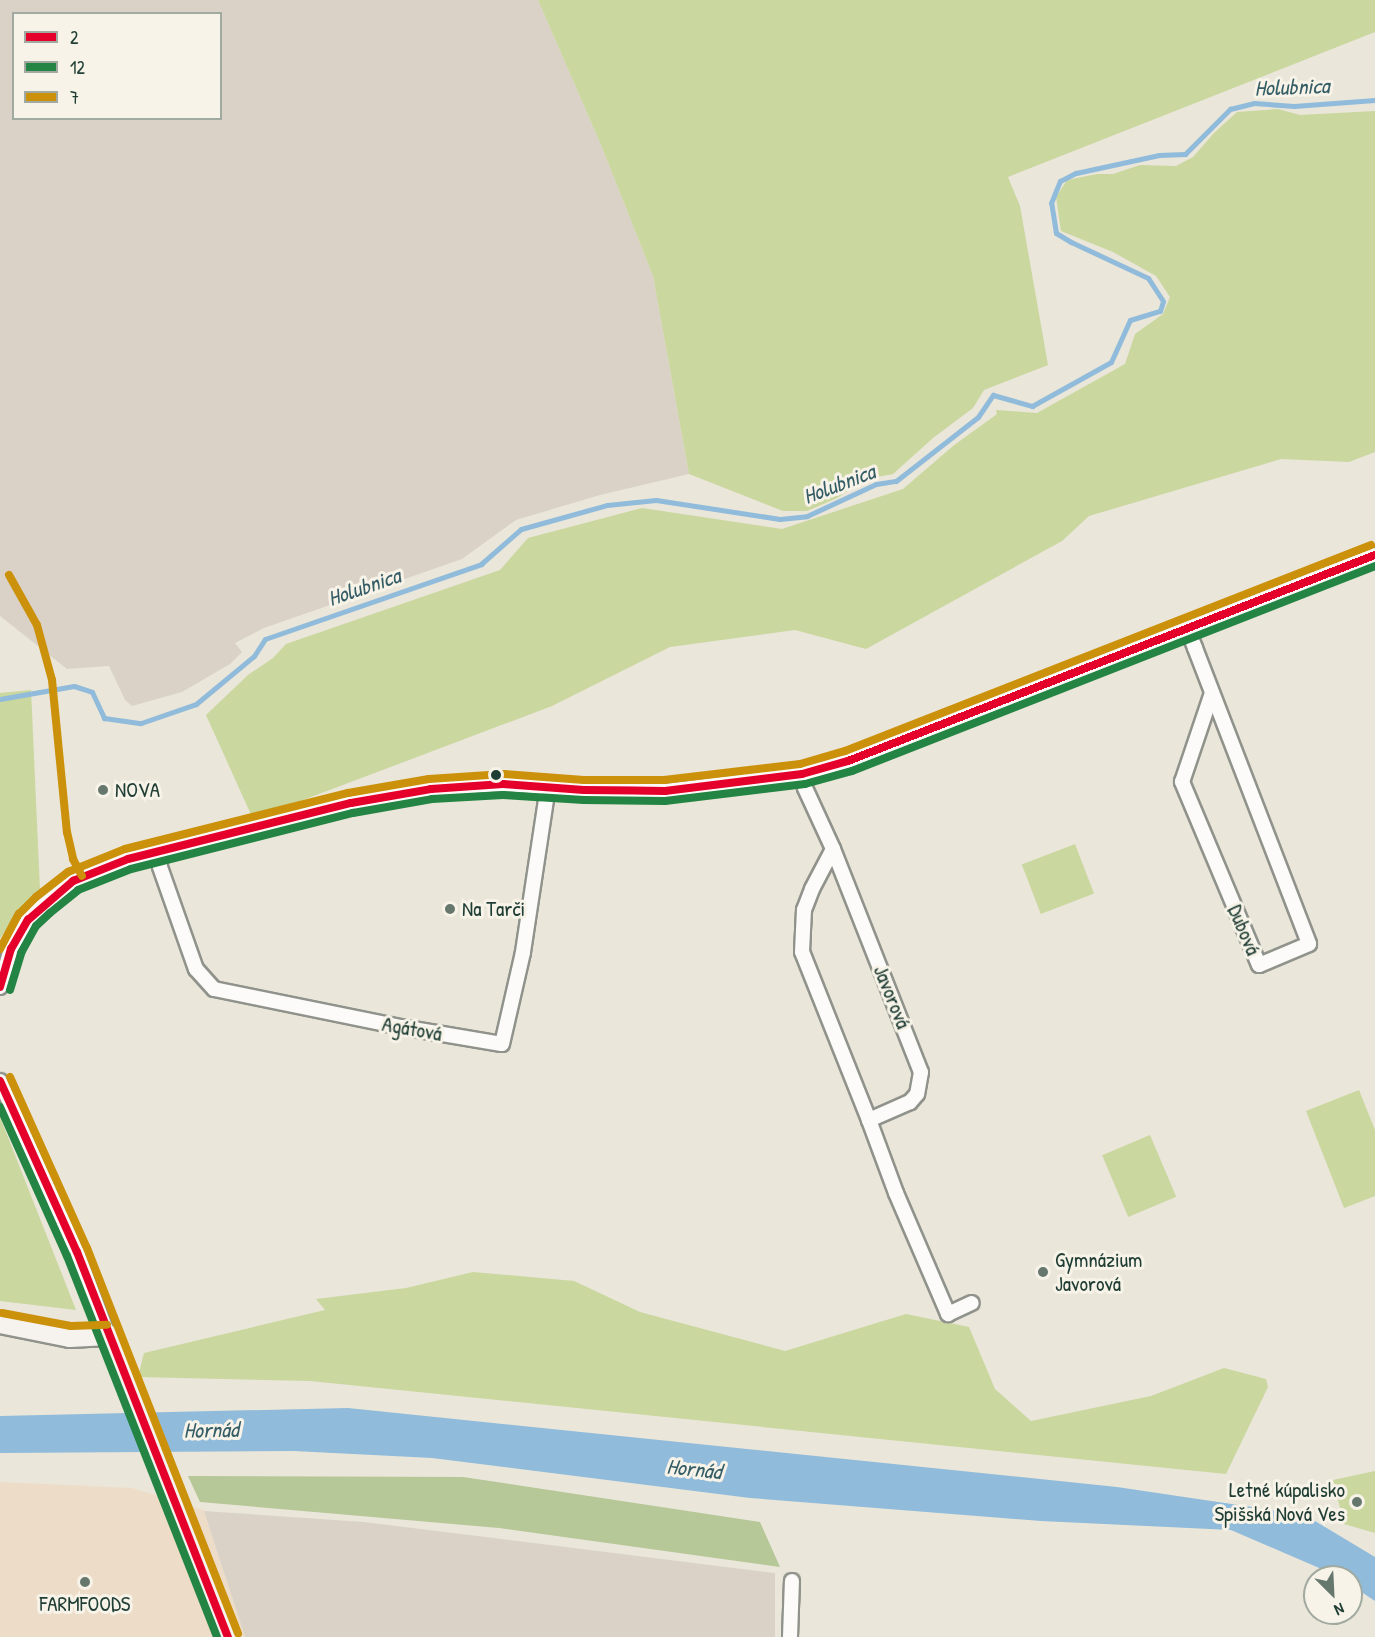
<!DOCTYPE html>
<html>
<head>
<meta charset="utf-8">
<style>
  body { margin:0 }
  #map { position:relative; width:1375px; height:1637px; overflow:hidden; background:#eae6d9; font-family:"Patrick Hand",sans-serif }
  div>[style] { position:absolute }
  .built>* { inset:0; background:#edddc8 }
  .industrial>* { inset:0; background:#dad2c7 }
  .green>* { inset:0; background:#cad79f; transform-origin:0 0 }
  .forest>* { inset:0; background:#b6c798 }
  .water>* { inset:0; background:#90bbdb }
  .stream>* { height:5px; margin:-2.5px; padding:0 2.5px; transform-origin:2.5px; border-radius:2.5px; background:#90bbdb }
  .roads { filter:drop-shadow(2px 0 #90938b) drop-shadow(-2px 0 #90938b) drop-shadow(0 2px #90938b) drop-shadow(0 -2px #90938b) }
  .street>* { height:14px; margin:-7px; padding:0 7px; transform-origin:7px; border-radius:7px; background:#fcfbf9 }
  .secondary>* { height:20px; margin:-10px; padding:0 10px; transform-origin:10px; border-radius:10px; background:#f6f3ee }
  .bus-1>* { height:8px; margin:-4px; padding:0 4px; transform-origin:4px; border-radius:4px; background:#e4002b }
  .bus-2>* { height:8px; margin:-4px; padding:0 4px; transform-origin:4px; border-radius:4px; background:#238443 }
  .bus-3>* { height:8px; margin:-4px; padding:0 4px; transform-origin:4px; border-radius:4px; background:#cc910a }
  .dots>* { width:16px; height:16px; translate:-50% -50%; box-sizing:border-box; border:3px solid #f7f3e8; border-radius:50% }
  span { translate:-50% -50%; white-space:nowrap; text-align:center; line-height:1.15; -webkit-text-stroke:6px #f7f3e8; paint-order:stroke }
  .poi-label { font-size:21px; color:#1f3d34 }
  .left { translate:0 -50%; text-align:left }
  .right { translate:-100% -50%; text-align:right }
  .street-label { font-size:21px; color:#1f3d34 }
  .water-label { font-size:22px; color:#355d66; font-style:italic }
  .legend { position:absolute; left:12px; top:12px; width:210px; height:108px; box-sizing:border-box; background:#f7f3e8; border:2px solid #a1aaa0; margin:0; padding:8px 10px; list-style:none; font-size:18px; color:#1f3d34 }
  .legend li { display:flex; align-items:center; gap:12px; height:30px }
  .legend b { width:30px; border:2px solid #a1aaa0 }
  .north { position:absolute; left:1303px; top:1565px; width:60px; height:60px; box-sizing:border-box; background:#f7f3e8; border:2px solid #a1aaa0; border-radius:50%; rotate:156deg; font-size:16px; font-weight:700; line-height:24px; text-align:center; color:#1f3d34 }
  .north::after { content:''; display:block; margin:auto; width:21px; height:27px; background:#66786e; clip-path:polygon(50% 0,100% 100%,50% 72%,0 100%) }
</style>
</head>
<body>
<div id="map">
  <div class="built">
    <div style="clip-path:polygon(0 1482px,132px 1488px,204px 1510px,245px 1637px,0 1637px)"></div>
  </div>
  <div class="industrial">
    <div style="clip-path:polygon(evenodd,0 0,538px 0,601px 145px,653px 276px,689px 474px,600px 495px,516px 520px,462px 559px,264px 628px,235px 643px,242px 652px,230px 664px,182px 692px,132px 706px,125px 700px,109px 666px,67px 669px,0 616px,0 0,14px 14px,220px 14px,220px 118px,14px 118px,14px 14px)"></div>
    <div style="clip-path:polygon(204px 1511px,364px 1522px,775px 1573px,775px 1637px,245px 1637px)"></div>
  </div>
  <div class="green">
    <div style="clip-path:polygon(538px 0,1375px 0,1375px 32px,1008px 177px,1020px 206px,1048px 365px,984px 390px,973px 408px,933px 438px,893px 474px,866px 479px,837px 498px,807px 511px,783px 511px,689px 474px,653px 276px,601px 145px)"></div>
    <div style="clip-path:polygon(1278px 109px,1300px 115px,1375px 111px,1375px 452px,1349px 462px,1281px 459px,1089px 516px,1062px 541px,866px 649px,795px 630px,670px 647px,552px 706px,253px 819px,206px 715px,248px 675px,273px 658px,286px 644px,500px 570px,528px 538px,642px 508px,782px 529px,903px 489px,953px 446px,997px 414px,996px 410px,1037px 413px,1125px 364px,1135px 334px,1163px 314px,1170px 297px,1156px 276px,1113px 252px,1061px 231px,1056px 197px,1067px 180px,1097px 174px,1113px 174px,1140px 165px,1176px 166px,1193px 157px,1214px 133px,1237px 112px)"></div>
    <div style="clip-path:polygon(31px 690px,40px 889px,0 938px,0 693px)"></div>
    <div style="left:1075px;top:844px;width:53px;height:57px;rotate:69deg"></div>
    <div style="clip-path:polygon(1359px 1090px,1375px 1130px,1375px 1196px,1344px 1208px,1306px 1111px)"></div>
    <div style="clip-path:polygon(0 1117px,76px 1310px,0 1301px)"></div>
    <div style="left:1150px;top:1135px;width:67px;height:52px;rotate:67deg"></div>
    <div style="clip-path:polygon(473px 1272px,574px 1281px,640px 1312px,785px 1351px,906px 1314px,969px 1327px,995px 1389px,1031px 1421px,1151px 1396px,1224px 1368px,1266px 1379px,1268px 1387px,1226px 1474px,310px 1381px,138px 1377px,144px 1353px,325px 1310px,316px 1299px,406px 1288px)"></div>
    <div style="clip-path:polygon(1375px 1471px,1375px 1533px,1344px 1524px,1333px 1480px)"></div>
  </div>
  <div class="forest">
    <div style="clip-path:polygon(188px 1476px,463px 1477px,760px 1522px,780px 1567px,499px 1528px,200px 1502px)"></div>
  </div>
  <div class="water">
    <div style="clip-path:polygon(348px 1408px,1117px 1487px,1305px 1515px,1375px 1557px,1375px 1601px,1351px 1585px,1351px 1577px,1340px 1577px,1231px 1530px,1041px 1521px,750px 1498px,432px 1458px,294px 1451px,0 1453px,0 1416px)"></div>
  </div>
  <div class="stream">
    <div style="left:0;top:699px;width:75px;rotate:-10deg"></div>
    <div style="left:74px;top:686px;width:19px;rotate:18deg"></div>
    <div style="left:92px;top:692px;width:29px;rotate:65deg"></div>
    <div style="left:104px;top:718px;width:37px;rotate:8deg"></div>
    <div style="left:141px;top:723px;width:58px;rotate:-19.1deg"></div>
    <div style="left:196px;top:704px;width:75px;rotate:-39.6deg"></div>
    <div style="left:254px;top:656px;width:20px;rotate:-57deg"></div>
    <div style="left:265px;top:639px;width:229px;rotate:-19.1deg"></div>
    <div style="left:481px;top:564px;width:53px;rotate:-41.2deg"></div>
    <div style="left:521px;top:529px;width:89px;rotate:-15.6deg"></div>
    <div style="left:607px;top:505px;width:49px;rotate:-5.8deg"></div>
    <div style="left:656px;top:500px;width:125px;rotate:8.7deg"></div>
    <div style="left:780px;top:519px;width:27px;rotate:-6deg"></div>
    <div style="left:807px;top:516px;width:76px;rotate:-24.9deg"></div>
    <div style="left:876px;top:484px;width:20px;rotate:-9deg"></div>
    <div style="left:896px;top:481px;width:104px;rotate:-38deg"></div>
    <div style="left:978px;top:417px;width:27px;rotate:-56deg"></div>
    <div style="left:993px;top:395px;width:41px;rotate:15.8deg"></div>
    <div style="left:1032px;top:406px;width:90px;rotate:-29.1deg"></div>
    <div style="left:1111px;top:362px;width:46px;rotate:-65.7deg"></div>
    <div style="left:1130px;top:320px;width:31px;rotate:-17deg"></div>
    <div style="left:1160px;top:311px;width:10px;rotate:-73deg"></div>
    <div style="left:1163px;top:301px;width:27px;rotate:-123deg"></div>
    <div style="left:1148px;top:278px;width:85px;rotate:-154.9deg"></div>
    <div style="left:1071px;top:242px;width:17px;rotate:-149deg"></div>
    <div style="left:1056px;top:233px;width:30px;rotate:-99deg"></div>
    <div style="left:1051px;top:203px;width:24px;rotate:-68deg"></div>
    <div style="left:1060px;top:181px;width:18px;rotate:-27deg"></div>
    <div style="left:1076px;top:173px;width:85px;rotate:-12.2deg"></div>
    <div style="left:1159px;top:155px;width:26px;rotate:-2deg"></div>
    <div style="left:1185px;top:154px;width:64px;rotate:-45deg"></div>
    <div style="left:1230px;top:109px;width:25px;rotate:-14deg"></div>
    <div style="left:1254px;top:103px;width:40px;rotate:4.3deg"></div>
    <div style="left:1294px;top:106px;width:81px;rotate:-4.2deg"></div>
  </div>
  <div class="roads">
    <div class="street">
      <div style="left:1187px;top:628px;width:22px;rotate:68deg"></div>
      <div style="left:1195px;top:648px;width:317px;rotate:68.9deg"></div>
      <div style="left:1309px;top:944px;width:54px;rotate:157.2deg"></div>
      <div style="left:1259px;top:965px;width:199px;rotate:-112.8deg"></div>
      <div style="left:1182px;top:782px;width:94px;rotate:-71.4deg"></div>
      <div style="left:802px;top:774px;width:14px;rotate:78deg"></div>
      <div style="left:805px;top:788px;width:67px;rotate:65.3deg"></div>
      <div style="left:833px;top:849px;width:240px;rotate:68.5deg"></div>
      <div style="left:921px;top:1072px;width:22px;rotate:100deg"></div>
      <div style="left:917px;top:1094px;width:11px;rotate:131deg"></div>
      <div style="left:910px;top:1102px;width:45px;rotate:156.3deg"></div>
      <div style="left:869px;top:1120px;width:181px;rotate:-111.7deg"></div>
      <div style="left:802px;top:952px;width:42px;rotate:-87.3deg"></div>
      <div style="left:804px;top:910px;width:22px;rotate:-69deg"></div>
      <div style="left:812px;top:889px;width:45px;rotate:-62.3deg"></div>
      <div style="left:158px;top:852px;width:15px;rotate:82deg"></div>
      <div style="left:160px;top:867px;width:108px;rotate:70.6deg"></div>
      <div style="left:196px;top:969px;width:27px;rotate:48deg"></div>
      <div style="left:214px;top:989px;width:191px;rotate:11.5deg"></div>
      <div style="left:401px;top:1027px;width:102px;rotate:9.6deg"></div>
      <div style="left:502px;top:1044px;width:94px;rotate:-77.1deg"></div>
      <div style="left:523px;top:952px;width:167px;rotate:-81.4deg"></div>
      <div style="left:0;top:987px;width:40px;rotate:-74deg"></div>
      <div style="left:11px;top:949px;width:34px;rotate:-60deg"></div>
      <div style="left:28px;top:920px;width:21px;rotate:-45deg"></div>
      <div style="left:43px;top:905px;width:38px;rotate:-39deg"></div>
      <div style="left:73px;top:881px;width:59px;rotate:-21.8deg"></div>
      <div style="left:128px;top:859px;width:230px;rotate:-14.1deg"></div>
      <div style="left:351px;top:803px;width:81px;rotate:-9.9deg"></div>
      <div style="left:431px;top:789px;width:72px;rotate:-4deg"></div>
      <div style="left:503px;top:784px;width:81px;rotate:4.2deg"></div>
      <div style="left:584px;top:790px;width:81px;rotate:0.7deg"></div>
      <div style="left:665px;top:791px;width:138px;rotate:-7.1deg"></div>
      <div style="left:802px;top:774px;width:48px;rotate:-15.8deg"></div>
      <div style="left:848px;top:761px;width:566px;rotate:-21.35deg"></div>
      <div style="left:0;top:1081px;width:188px;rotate:65.8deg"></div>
      <div style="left:77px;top:1252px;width:89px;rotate:69.5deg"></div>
      <div style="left:869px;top:1120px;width:78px;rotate:69.7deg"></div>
      <div style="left:896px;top:1193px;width:132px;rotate:66.7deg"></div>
      <div style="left:948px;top:1314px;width:26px;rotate:-25deg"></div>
      <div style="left:790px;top:1637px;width:56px;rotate:-88deg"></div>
    </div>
    <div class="secondary">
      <div style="left:0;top:1323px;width:71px;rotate:11.3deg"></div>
      <div style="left:70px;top:1337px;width:38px;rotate:-3deg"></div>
      <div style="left:108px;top:1335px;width:325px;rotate:68.3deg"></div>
    </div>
  </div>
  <div class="bus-1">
    <div style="left:0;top:987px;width:40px;rotate:-74deg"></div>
    <div style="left:11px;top:949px;width:34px;rotate:-60deg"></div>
    <div style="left:28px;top:920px;width:60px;rotate:-40.9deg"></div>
    <div style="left:73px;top:881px;width:59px;rotate:-21.8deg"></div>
    <div style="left:128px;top:859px;width:230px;rotate:-14.1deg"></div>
    <div style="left:351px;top:803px;width:81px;rotate:-9.9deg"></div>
    <div style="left:431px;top:789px;width:72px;rotate:-4deg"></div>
    <div style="left:503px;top:784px;width:81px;rotate:4.2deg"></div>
    <div style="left:584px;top:790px;width:81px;rotate:0.7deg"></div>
    <div style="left:665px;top:791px;width:138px;rotate:-7.1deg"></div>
    <div style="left:802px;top:774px;width:48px;rotate:-15.8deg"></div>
    <div style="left:848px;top:761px;width:566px;rotate:-21.35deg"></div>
    <div style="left:0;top:1081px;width:188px;rotate:65.8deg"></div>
    <div style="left:77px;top:1252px;width:414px;rotate:68.6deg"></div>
  </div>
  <div class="bus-2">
    <div style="left:10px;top:990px;width:39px;rotate:-73deg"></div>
    <div style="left:21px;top:953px;width:31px;rotate:-61deg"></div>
    <div style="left:36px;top:926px;width:19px;rotate:-43deg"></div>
    <div style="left:50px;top:913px;width:36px;rotate:-39deg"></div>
    <div style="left:78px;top:890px;width:57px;rotate:-21.6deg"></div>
    <div style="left:131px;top:869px;width:229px;rotate:-14.2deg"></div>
    <div style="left:353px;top:813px;width:80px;rotate:-10deg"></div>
    <div style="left:432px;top:799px;width:71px;rotate:-3.2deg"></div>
    <div style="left:503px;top:795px;width:81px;rotate:3.5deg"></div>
    <div style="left:584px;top:800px;width:81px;rotate:0.7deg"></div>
    <div style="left:665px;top:801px;width:141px;rotate:-6.9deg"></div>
    <div style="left:805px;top:784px;width:49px;rotate:-15.5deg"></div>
    <div style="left:852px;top:771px;width:562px;rotate:-21.4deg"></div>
    <div style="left:0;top:1107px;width:163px;rotate:65.8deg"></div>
    <div style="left:67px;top:1256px;width:409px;rotate:68.5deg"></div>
  </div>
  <div class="bus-3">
    <div style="left:9px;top:575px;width:57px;rotate:60.8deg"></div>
    <div style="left:37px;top:625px;width:57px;rotate:74.7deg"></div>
    <div style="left:52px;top:680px;width:153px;rotate:84.4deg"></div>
    <div style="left:67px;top:832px;width:28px;rotate:77deg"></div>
    <div style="left:73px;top:859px;width:19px;rotate:62deg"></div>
    <div style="left:0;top:949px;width:40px;rotate:-62deg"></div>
    <div style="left:19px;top:914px;width:24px;rotate:-45deg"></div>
    <div style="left:36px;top:897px;width:41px;rotate:-38deg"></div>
    <div style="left:68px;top:872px;width:61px;rotate:-22deg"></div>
    <div style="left:125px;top:849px;width:230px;rotate:-14.1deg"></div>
    <div style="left:348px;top:793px;width:82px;rotate:-9.8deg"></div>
    <div style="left:429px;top:779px;width:75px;rotate:-3.8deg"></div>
    <div style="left:504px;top:774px;width:80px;rotate:4.3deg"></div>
    <div style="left:584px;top:780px;width:80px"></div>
    <div style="left:664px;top:780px;width:137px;rotate:-6.7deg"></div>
    <div style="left:800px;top:764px;width:47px;rotate:-16.1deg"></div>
    <div style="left:845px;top:751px;width:565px;rotate:-21.39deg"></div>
    <div style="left:10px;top:1077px;width:188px;rotate:65.8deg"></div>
    <div style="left:87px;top:1248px;width:414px;rotate:68.6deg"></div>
    <div style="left:2px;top:1313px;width:70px;rotate:10.7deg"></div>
    <div style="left:71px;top:1326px;width:36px;rotate:-2deg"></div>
  </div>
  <div class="dots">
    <div style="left:496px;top:775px;background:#1f3d34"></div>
    <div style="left:103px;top:790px;background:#66786e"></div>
    <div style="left:450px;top:909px;background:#66786e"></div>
    <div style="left:1043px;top:1272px;background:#66786e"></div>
    <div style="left:1357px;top:1502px;background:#66786e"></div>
    <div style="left:85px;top:1582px;background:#66786e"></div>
  </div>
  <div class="poi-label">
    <span class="left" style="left:115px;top:790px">NOVA</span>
    <span class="left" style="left:462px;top:909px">Na Tarči</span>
    <span class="left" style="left:1055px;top:1272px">Gymnázium<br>Javorová</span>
    <span class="right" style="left:1345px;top:1502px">Letné kúpalisko<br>Spišská Nová Ves</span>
    <span style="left:85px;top:1604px">FARMFOODS</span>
  </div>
  <div class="street-label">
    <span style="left:1244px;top:930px;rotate:67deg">Dubová</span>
    <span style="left:892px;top:997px;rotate:68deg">Javorová</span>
    <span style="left:412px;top:1029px;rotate:10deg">Agátová</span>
  </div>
  <div class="water-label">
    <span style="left:1292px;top:87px;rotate:-2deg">Holubnica</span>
    <span style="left:839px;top:484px;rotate:-21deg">Holubnica</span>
    <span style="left:364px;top:587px;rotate:-19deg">Holubnica</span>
    <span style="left:211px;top:1430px;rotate:-1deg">Hornád</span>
    <span style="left:694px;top:1469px;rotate:6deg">Hornád</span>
  </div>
  <ul class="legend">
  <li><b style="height:8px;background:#e4002b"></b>2</li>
  <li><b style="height:8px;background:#238443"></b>12</li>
  <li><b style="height:8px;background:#cc910a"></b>7</li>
  </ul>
  <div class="north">N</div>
</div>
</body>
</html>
